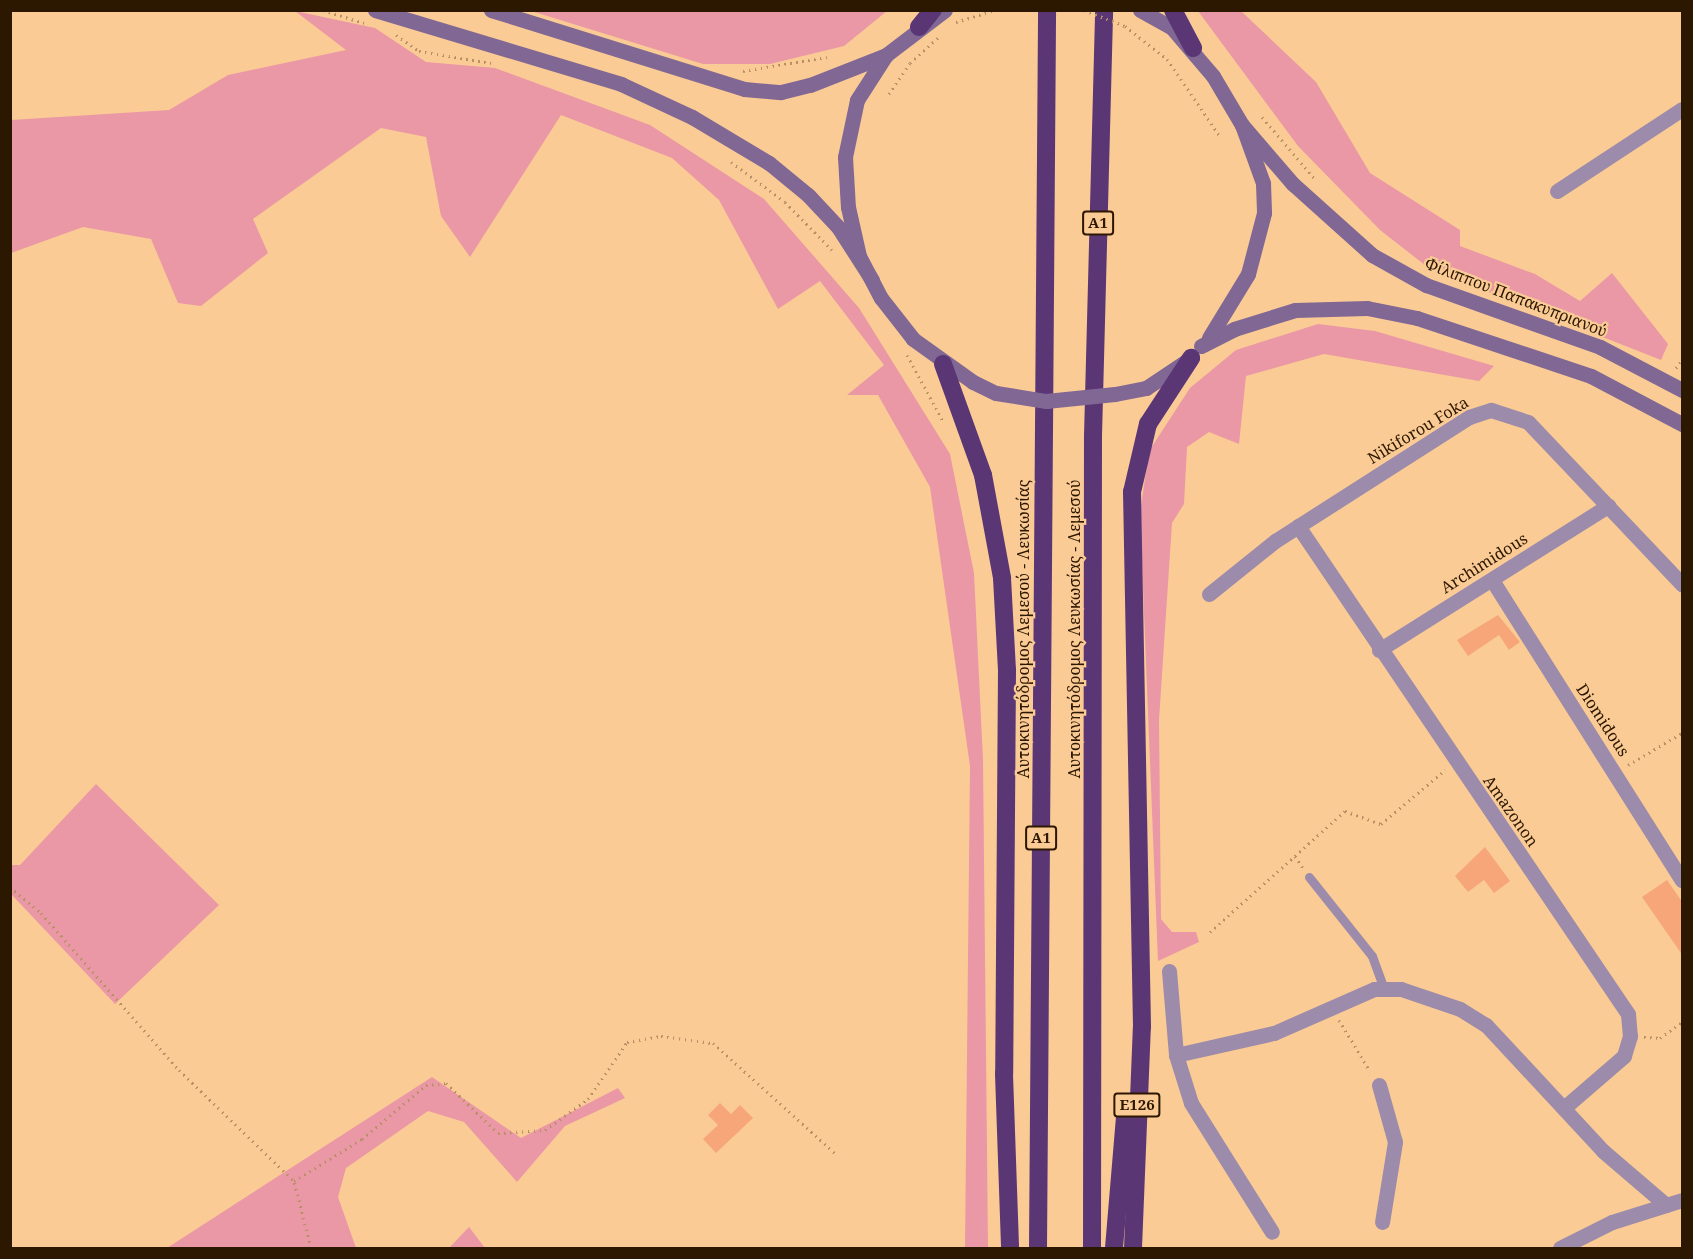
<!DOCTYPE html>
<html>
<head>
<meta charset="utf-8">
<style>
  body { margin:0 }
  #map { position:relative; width:1693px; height:1259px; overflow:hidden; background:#facb95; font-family:"Noto Serif",serif }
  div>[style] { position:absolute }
  .green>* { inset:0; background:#ea98a5 }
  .building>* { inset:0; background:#f7a679 }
  .path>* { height:3px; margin-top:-1.5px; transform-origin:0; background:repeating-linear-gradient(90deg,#b79064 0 1.5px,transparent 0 6px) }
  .lane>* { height:9px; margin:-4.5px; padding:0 4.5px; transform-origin:4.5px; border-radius:4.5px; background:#9c8baa }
  .street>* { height:15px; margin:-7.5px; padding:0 7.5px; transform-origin:7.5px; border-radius:7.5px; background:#9c8baa }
  .secondary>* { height:15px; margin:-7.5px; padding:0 7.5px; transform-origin:7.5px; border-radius:7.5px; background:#806794 }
  .highway>* { height:18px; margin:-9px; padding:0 9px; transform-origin:9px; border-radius:9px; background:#5b3675 }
  .path-bridge>* { height:3px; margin-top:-1.5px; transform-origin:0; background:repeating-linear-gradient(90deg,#b79064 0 1.5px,transparent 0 6px) }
  .secondary-bridge>* { height:15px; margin:-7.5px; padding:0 7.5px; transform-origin:7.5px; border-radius:7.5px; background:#806794 }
  span { translate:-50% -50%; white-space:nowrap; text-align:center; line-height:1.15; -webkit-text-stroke:4.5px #facb95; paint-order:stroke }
  .shield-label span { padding:2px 4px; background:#facb95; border:2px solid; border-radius:4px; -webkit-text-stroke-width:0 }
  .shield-label { font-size:15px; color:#2c1700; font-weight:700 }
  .street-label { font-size:16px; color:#2c1700 }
  .frame { position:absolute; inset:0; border:12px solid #2c1700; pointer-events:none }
</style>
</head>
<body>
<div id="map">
  <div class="green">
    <div style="clip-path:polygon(295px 11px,375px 28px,426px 62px,495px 68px,650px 125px,764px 199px,859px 308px,950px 454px,974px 573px,983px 760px,988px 1248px,965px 1248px,970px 766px,930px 487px,878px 395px,847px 395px,884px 365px,820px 281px,778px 309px,719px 200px,672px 158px,561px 115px,470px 257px,441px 216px,426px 137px,381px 128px,253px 219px,268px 253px,201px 306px,178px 303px,151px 239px,83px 227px,11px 253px,11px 120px,169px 110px,228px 75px,346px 50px)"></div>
    <div style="clip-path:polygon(531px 11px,887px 10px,887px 11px,844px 46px,770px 64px,703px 64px)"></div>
    <div style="clip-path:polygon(1198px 11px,1241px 11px,1316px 82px,1370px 173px,1460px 230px,1460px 246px,1535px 274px,1580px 301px,1612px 273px,1668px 344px,1661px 360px,1430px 269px,1380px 230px,1298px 146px)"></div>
    <div style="clip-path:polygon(1318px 324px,1375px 331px,1494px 366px,1479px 381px,1324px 354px,1246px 376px,1239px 444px,1209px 432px,1187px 447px,1184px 504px,1172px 523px,1159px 720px,1161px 919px,1172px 932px,1196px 932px,1199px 942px,1158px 961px,1140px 513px,1149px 451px,1190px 388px,1236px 350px)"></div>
    <div style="clip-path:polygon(96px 784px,219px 905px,115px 1004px,11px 894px,11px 865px,20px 865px)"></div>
    <div style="clip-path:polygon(432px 1077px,521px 1138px,618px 1088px,625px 1098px,565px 1126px,517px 1182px,464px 1122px,428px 1111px,346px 1168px,338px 1197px,356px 1248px,167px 1248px)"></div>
    <div style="clip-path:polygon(469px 1227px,485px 1248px,447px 1248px,450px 1247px)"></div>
  </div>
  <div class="building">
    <div style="clip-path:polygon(1498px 615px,1520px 642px,1509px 650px,1499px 635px,1468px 656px,1457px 640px)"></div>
    <div style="clip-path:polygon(1485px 847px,1510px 881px,1494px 893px,1484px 880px,1468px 892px,1455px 876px)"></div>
    <div style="clip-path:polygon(1667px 880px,1683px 903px,1683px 956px,1642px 897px)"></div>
    <div style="clip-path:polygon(720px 1103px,731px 1114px,740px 1105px,753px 1118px,716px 1153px,703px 1139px,718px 1125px,708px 1115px)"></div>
  </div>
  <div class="path">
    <div style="left:323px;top:10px;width:43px;rotate:17.6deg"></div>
    <div style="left:956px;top:22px;width:41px;rotate:-17.1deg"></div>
    <div style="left:1125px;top:26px;width:53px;rotate:38.2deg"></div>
    <div style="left:1167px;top:59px;width:96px;rotate:55.6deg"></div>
    <div style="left:396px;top:35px;width:28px;rotate:35deg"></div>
    <div style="left:419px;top:51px;width:73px;rotate:9.5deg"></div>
    <div style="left:743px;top:71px;width:85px;rotate:-9.5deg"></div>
    <div style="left:889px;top:94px;width:37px;rotate:-56deg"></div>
    <div style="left:910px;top:63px;width:40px;rotate:-42deg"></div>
    <div style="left:1262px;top:117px;width:82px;rotate:49.5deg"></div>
    <div style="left:731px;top:162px;width:67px;rotate:36.5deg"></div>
    <div style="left:785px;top:202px;width:67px;rotate:45.6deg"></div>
    <div style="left:907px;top:355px;width:75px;rotate:61.4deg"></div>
    <div style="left:1676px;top:368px;width:10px;rotate:-53deg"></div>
    <div style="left:1628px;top:765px;width:63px;rotate:-30.7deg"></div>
    <div style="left:1295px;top:856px;width:14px;rotate:56deg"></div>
    <div style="left:10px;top:887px;width:40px;rotate:40deg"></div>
    <div style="left:41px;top:913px;width:209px;rotate:48.7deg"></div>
    <div style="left:179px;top:1070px;width:160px;rotate:44deg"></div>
    <div style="left:1210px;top:932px;width:181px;rotate:-41.9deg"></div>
    <div style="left:1345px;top:811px;width:38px;rotate:20deg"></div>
    <div style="left:1381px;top:824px;width:84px;rotate:-40.2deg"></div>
    <div style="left:1339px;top:1020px;width:60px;rotate:58.7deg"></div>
    <div style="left:1644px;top:1037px;width:16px;rotate:4deg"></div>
    <div style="left:1660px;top:1038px;width:27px;rotate:-36deg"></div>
    <div style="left:311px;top:1248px;width:69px;rotate:-104.2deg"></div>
    <div style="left:294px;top:1181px;width:80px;rotate:-31.7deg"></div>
    <div style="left:362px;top:1139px;width:84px;rotate:-40.2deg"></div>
    <div style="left:426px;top:1085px;width:20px;rotate:-6deg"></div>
    <div style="left:446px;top:1083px;width:72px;rotate:43.9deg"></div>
    <div style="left:498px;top:1133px;width:47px;rotate:-3.7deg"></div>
    <div style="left:545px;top:1130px;width:53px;rotate:-35.8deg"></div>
    <div style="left:588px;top:1099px;width:69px;rotate:-55.6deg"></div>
    <div style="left:627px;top:1042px;width:35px;rotate:-10deg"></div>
    <div style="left:661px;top:1036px;width:52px;rotate:7.7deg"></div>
    <div style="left:713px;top:1043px;width:167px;rotate:42.1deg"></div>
  </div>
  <div class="lane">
    <div style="left:1309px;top:877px;width:101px;rotate:51.4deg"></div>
    <div style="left:1372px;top:956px;width:33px;rotate:70deg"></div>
  </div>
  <div class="street">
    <div style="left:1557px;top:191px;width:149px;rotate:-33.3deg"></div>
    <div style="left:1298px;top:526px;width:589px;rotate:55.93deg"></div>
    <div style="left:1628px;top:1014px;width:22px;rotate:85deg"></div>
    <div style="left:1630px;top:1036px;width:21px;rotate:107deg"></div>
    <div style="left:1624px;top:1056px;width:78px;rotate:139.2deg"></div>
    <div style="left:1492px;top:580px;width:355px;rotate:57.7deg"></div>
    <div style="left:1209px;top:594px;width:85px;rotate:-38.8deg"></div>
    <div style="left:1275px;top:541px;width:230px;rotate:-32.6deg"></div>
    <div style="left:1469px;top:417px;width:23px;rotate:-18deg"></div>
    <div style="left:1491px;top:410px;width:39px;rotate:18deg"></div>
    <div style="left:1528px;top:422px;width:224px;rotate:46.5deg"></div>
    <div style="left:1379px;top:650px;width:271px;rotate:-32.2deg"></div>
    <div style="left:1169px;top:971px;width:84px;rotate:85.2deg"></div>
    <div style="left:1176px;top:1055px;width:50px;rotate:72.6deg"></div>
    <div style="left:1191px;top:1103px;width:152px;rotate:57.9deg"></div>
    <div style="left:1176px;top:1055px;width:100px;rotate:-12.7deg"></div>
    <div style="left:1274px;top:1033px;width:109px;rotate:-23.7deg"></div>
    <div style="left:1374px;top:989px;width:27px"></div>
    <div style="left:1401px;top:989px;width:62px;rotate:18.7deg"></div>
    <div style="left:1460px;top:1009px;width:31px;rotate:32deg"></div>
    <div style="left:1486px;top:1025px;width:172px;rotate:47.1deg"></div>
    <div style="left:1603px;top:1151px;width:83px;rotate:40.6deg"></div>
    <div style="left:1379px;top:1085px;width:59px;rotate:74.3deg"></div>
    <div style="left:1395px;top:1142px;width:81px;rotate:99.2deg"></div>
    <div style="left:1560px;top:1248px;width:58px;rotate:-26.6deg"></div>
    <div style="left:1612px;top:1222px;width:73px;rotate:-17.4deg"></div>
  </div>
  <div class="secondary">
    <div style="left:375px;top:10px;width:257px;rotate:16.7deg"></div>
    <div style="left:621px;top:84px;width:78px;rotate:24.9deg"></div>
    <div style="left:692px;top:117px;width:90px;rotate:30.9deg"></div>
    <div style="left:769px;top:163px;width:50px;rotate:39.4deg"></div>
    <div style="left:808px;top:195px;width:44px;rotate:46.8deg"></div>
    <div style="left:838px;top:227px;width:63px;rotate:57.3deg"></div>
    <div style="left:491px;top:10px;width:265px;rotate:17.3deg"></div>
    <div style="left:744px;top:89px;width:37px;rotate:5deg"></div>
    <div style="left:781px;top:92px;width:30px;rotate:-14deg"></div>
    <div style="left:810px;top:85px;width:82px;rotate:-21.5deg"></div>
    <div style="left:945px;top:10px;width:74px;rotate:142.7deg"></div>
    <div style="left:886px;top:55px;width:54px;rotate:122.8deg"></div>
    <div style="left:857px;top:100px;width:58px;rotate:101.9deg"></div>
    <div style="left:845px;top:157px;width:50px;rotate:86.6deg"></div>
    <div style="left:848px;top:207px;width:50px;rotate:77.3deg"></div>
    <div style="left:859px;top:256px;width:47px;rotate:62.4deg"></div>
    <div style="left:881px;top:298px;width:52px;rotate:52deg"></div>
    <div style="left:913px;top:339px;width:74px;rotate:35.6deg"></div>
    <div style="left:1140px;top:10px;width:37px;rotate:29deg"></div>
    <div style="left:1172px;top:28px;width:63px;rotate:49.5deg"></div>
    <div style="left:1213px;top:76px;width:57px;rotate:59.4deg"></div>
    <div style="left:1242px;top:125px;width:62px;rotate:70.1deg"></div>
    <div style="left:1263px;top:183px;width:30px;rotate:88deg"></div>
    <div style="left:1264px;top:213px;width:63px;rotate:104.7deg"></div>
    <div style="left:1248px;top:274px;width:75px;rotate:121.4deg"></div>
    <div style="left:1242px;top:125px;width:78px;rotate:49.2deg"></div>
    <div style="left:1293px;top:184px;width:106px;rotate:41.9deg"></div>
    <div style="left:1372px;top:255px;width:62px;rotate:29.1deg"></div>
    <div style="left:1426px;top:285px;width:185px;rotate:19.6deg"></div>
    <div style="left:1600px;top:347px;width:93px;rotate:27.7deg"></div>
    <div style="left:1201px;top:346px;width:37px;rotate:-27deg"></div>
    <div style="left:1234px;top:329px;width:64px;rotate:-17.3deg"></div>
    <div style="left:1295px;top:310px;width:72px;rotate:-1.6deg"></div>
    <div style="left:1367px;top:308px;width:51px;rotate:11.3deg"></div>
    <div style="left:1417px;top:318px;width:183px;rotate:18.4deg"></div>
    <div style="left:1591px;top:376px;width:103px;rotate:27.8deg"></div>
    <div style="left:1115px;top:394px;width:32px;rotate:-11deg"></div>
    <div style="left:1146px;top:388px;width:50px;rotate:-33.7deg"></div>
  </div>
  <div class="highway">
    <div style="left:1173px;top:10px;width:43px;rotate:62.2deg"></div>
    <div style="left:919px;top:27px;width:22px;rotate:-51deg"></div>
    <div style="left:943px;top:364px;width:118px;rotate:70.2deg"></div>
    <div style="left:983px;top:475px;width:105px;rotate:79.5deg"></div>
    <div style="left:1002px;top:578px;width:92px;rotate:86.9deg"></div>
    <div style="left:1007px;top:670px;width:404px;rotate:90.4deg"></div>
    <div style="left:1004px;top:1074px;width:174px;rotate:88deg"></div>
    <div style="left:1038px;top:1248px;width:1238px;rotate:-89.58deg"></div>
    <div style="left:1092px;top:1248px;width:812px;rotate:-89.93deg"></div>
    <div style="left:1093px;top:436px;width:426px;rotate:-88.5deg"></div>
    <div style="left:1114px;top:1248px;width:144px;rotate:-85.2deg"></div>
    <div style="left:1133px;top:1248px;width:221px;rotate:-87.7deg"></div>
    <div style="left:1142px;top:1027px;width:535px;rotate:-91.07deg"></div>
    <div style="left:1132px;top:492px;width:70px;rotate:-76.8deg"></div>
    <div style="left:1148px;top:424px;width:79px;rotate:-56.9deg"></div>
  </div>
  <div class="path-bridge">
    <div style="left:1084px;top:10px;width:44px;rotate:21.3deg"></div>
  </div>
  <div class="secondary-bridge">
    <div style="left:973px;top:382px;width:25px;rotate:26deg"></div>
    <div style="left:996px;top:393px;width:51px;rotate:9.1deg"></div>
    <div style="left:1046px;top:401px;width:69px;rotate:-5.8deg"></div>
  </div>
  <div class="shield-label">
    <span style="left:1098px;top:223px">A1</span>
    <span style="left:1041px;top:838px">A1</span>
    <span style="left:1137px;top:1105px">E126</span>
  </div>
  <div class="street-label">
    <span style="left:1516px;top:297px;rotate:21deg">Φίλιππου Παπακυπριανού</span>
    <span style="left:1418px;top:430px;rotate:-31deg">Nikiforou Foka</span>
    <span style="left:1484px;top:563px;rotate:-32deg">Archimidous</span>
    <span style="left:1023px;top:629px;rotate:-90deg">Αυτοκινητόδρομος Λεμεσού - Λευκωσίας</span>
    <span style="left:1074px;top:629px;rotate:-90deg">Αυτοκινητόδρομος Λευκωσίας - Λεμεσού</span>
    <span style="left:1603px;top:720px;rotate:57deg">Diomidous</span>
    <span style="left:1511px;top:811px;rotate:55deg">Amazonon</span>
  </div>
  <div class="frame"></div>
</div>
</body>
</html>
